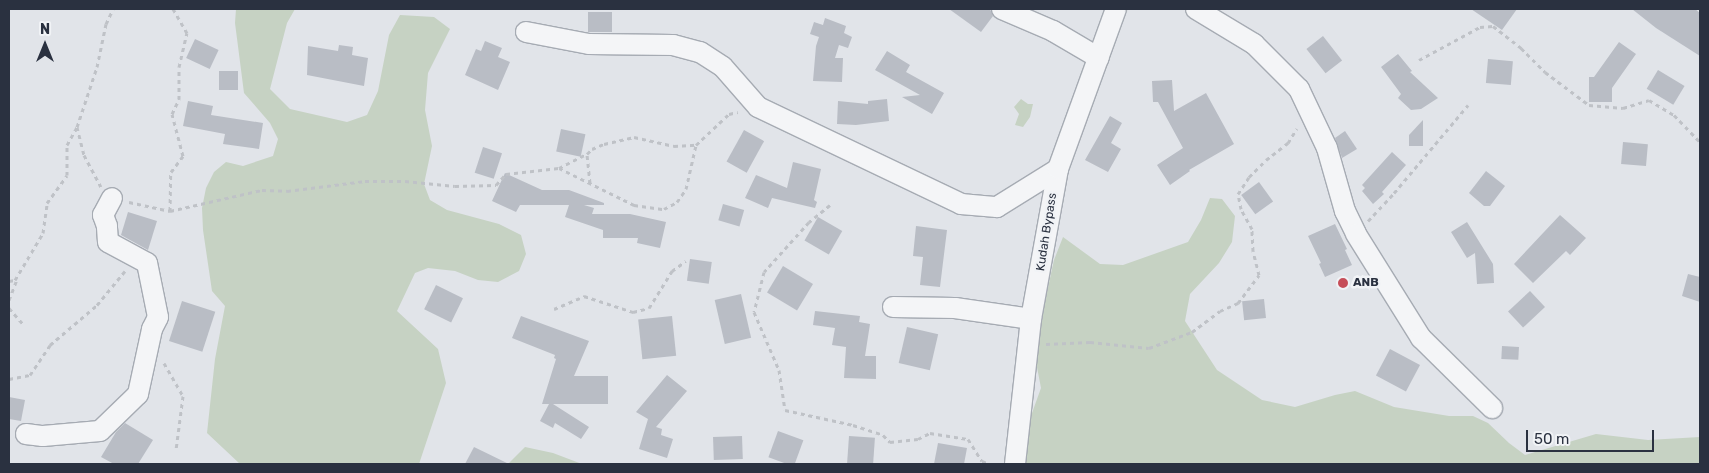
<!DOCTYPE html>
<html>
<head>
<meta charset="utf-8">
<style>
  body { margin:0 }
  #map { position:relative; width:1709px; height:473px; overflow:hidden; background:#e1e4e9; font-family:Rubik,sans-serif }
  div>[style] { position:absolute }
  .green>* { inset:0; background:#c6d2c3 }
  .building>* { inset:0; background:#b9bdc5; transform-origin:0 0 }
  .path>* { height:3px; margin-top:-1.5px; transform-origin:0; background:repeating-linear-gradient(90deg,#bfc2c7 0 4px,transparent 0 8px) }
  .roads { filter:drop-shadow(1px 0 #a6abb3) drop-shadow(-1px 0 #a6abb3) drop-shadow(0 1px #a6abb3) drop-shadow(0 -1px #a6abb3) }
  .minor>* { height:20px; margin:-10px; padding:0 10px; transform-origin:10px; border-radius:10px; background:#f4f5f7 }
  .dots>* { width:14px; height:14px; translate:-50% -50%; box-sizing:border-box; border:2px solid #f1f3f6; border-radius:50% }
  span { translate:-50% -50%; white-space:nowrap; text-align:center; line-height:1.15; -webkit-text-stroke:5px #f1f3f6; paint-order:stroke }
  .street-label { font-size:12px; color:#2a3140 }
  .poi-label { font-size:12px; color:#2a3140; font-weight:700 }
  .left { translate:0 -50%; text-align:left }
  .frame { position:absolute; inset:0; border:10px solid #2a3140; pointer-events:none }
  .north { position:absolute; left:20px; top:20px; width:50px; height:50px; -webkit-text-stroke:4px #f1f3f6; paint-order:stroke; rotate:0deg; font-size:14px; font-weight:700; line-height:20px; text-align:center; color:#2a3140 }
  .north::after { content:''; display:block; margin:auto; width:18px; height:22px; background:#2a3140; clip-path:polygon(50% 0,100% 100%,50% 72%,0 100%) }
  .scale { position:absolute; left:1526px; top:430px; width:128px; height:22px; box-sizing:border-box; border:2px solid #2a3140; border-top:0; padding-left:6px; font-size:15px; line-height:18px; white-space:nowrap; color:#2a3140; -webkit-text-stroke:4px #f1f3f6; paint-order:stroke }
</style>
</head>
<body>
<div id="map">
  <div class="green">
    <div style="clip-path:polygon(236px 9px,295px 9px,287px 23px,270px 89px,290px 109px,347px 122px,367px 115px,378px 91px,389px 35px,400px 15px,434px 17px,450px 29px,428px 73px,425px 110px,432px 146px,424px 184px,430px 200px,447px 210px,499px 224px,521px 235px,526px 254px,519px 271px,498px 282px,478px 280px,455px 271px,428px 268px,415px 273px,397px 311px,438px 349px,446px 383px,419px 464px,240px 464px,207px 433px,215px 359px,225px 306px,212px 291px,203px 230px,202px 208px,206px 188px,214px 172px,226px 162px,243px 166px,273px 156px,278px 139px,270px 123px,244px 93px,235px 23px)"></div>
    <div style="clip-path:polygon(1021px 99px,1028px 104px,1033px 104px,1030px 117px,1023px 127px,1015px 125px,1019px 114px,1014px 107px)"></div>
    <div style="clip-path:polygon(1210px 198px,1222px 199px,1235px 216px,1232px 242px,1219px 263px,1190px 294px,1185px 321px,1217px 370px,1262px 400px,1295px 407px,1335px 395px,1355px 391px,1394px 407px,1449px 416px,1473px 416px,1488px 423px,1509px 443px,1525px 455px,1596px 434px,1648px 440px,1700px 437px,1700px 464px,1022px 464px,1032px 413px,1041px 388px,1036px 362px,1045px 301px,1054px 260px,1063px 237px,1100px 264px,1123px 265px,1188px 242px,1201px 220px)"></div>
    <div style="clip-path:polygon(525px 447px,553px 453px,582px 464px,508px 464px)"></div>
  </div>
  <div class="building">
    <div style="clip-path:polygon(949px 9px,990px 9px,993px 16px,981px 32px)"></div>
    <div style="clip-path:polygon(1471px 9px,1517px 9px,1502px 30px)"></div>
    <div style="clip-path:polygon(1632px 9px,1695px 9px,1700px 13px,1700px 56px,1656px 28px)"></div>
    <div style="left:588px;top:12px;width:24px;height:20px"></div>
    <div style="clip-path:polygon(825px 18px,846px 26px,844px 33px,852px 37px,848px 48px,839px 45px,835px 58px,843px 58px,842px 82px,813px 81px,816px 46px,819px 37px,810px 34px,814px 22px,823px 25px)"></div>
    <div style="left:1323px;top:36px;width:31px;height:21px;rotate:52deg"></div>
    <div style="left:195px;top:39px;width:26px;height:21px;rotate:25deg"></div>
    <div style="clip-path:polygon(485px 41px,502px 48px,498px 57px,510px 62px,498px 90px,465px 75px,476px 49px,481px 51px)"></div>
    <div style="clip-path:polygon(1619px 42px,1636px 54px,1612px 88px,1612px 102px,1589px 102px,1589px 77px,1594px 77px)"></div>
    <div style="clip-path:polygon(339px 45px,353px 47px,352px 55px,368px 58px,364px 86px,307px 75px,308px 46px,338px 51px)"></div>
    <div style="clip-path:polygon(887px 51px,910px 65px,906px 72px,944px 93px,932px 114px,902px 97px,920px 95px,875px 70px)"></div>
    <div style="clip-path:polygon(1398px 54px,1412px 71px,1410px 72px,1438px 98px,1421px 109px,1411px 110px,1398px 98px,1401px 94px,1381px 67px)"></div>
    <div style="left:1488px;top:59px;width:25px;height:24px;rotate:5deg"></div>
    <div style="left:1658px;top:70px;width:31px;height:22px;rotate:31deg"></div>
    <div style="left:238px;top:71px;width:19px;height:19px;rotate:90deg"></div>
    <div style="clip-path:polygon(1172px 80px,1174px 111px,1206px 93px,1234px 144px,1189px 170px,1190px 171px,1170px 185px,1157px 165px,1183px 148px,1158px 102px,1153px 102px,1152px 81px)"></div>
    <div style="clip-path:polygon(887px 99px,889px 121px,856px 125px,837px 124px,838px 101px,868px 104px,868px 101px)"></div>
    <div style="clip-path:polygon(188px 101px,213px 106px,211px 115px,263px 123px,259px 149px,223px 144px,225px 134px,183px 126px)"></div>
    <div style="clip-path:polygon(1110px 116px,1122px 123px,1111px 143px,1121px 149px,1108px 172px,1085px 160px)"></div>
    <div style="clip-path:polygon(1423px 120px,1423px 146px,1409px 146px,1409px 135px)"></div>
    <div style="left:561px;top:129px;width:25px;height:23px;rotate:12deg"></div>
    <div style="left:744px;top:130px;width:23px;height:36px;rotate:29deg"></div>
    <div style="clip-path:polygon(1345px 131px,1357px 149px,1342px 158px,1335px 138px)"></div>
    <div style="left:1623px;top:142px;width:25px;height:22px;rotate:5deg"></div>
    <div style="left:483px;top:147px;width:20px;height:27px;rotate:18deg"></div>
    <div style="clip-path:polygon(1392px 152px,1406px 165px,1382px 192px,1384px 194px,1373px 204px,1362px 191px,1365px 188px,1362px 185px)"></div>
    <div style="clip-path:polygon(793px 162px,821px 169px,814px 200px,817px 202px,815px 208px,772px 198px,768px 208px,745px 198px,756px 175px,787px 188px)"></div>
    <div style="clip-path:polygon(1486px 171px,1505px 186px,1490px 206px,1484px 206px,1469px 193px)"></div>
    <div style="clip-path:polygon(505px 173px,542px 190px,569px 190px,604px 203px,604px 205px,584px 205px,594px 208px,592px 214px,630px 214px,666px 222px,660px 248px,637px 243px,638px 238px,603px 238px,603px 230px,565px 217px,569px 205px,520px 205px,516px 212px,492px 201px)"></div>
    <div style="left:1259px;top:182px;width:24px;height:22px;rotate:54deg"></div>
    <div style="left:723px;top:204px;width:22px;height:17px;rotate:16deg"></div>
    <div style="clip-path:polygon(128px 212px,157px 221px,148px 250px,121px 235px)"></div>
    <div style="clip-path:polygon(1560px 215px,1586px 238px,1570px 255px,1566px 251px,1533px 283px,1514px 264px)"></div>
    <div style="left:818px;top:217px;width:28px;height:27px;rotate:30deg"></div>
    <div style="clip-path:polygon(1467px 222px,1493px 264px,1494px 283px,1477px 284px,1475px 253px,1467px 258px,1451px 232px)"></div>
    <div style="clip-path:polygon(1335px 224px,1347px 249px,1345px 250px,1352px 265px,1325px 277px,1319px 264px,1321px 263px,1308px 236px)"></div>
    <div style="clip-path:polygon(916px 226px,947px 230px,940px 287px,920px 285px,923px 257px,913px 256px)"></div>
    <div style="left:690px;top:259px;width:22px;height:22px;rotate:8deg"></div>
    <div style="left:783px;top:266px;width:35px;height:31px;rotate:31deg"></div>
    <div style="clip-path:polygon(1688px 274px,1700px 277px,1700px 302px,1682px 296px)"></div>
    <div style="left:436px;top:285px;width:30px;height:27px;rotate:26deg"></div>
    <div style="left:1530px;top:291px;width:22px;height:30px;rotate:47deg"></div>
    <div style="left:741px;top:294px;width:45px;height:27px;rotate:77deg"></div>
    <div style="left:1264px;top:299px;width:19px;height:22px;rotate:84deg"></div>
    <div style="left:182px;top:301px;width:35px;height:42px;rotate:18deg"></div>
    <div style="clip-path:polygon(815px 311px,860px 316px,859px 322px,870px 324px,865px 356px,876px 356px,876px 379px,844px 378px,846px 347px,832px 345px,835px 328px,813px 325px)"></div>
    <div style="clip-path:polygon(521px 316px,589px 341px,574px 376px,608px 376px,608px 404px,553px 404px,589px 427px,581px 439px,555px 423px,553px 428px,540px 421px,549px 404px,542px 404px,556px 359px,554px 358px,555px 355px,512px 338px)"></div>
    <div style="left:672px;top:316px;width:40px;height:34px;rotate:84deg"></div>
    <div style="left:907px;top:327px;width:32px;height:37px;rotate:13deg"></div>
    <div style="left:1502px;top:346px;width:17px;height:13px;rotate:3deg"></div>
    <div style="left:1390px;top:349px;width:34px;height:30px;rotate:28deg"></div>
    <div style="clip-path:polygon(667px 375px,687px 391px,656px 427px,662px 429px,661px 435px,673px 439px,667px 458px,639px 449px,648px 419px,636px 412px)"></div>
    <div style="clip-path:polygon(9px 397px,25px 400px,21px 421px,9px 419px)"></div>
    <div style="clip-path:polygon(125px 423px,153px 440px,138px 464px,114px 464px,101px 457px,116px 432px)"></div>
    <div style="left:778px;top:431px;width:27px;height:28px;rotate:20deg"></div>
    <div style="left:742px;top:436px;width:23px;height:29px;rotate:88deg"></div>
    <div style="left:849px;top:436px;width:26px;height:28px;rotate:4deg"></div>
    <div style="clip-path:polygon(938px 443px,967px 448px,964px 464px,934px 464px)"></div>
    <div style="clip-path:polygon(474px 447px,509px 464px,465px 464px)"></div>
  </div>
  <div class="path">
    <div style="left:1419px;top:60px;width:69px;rotate:-28.4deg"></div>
    <div style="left:1480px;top:27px;width:13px;rotate:-4deg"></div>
    <div style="left:1493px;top:26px;width:36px;rotate:38deg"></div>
    <div style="left:1521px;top:48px;width:34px;rotate:45deg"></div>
    <div style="left:1545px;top:72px;width:55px;rotate:36.9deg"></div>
    <div style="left:1589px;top:105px;width:34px;rotate:5deg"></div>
    <div style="left:1623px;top:108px;width:27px;rotate:-17deg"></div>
    <div style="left:1649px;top:100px;width:29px;rotate:31deg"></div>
    <div style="left:1674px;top:115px;width:37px;rotate:46deg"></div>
    <div style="left:77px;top:127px;width:29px;rotate:76deg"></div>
    <div style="left:84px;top:155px;width:36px;rotate:62deg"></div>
    <div style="left:559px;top:168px;width:31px;rotate:-27deg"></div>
    <div style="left:590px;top:183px;width:29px;rotate:-96deg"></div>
    <div style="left:587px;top:154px;width:7px;rotate:-45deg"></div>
    <div style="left:592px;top:149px;width:13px;rotate:-23deg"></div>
    <div style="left:604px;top:144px;width:31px;rotate:-13deg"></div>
    <div style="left:634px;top:137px;width:41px;rotate:12.7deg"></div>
    <div style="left:674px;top:146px;width:22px;rotate:-3deg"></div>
    <div style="left:129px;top:202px;width:42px;rotate:12.4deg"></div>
    <div style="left:170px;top:211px;width:94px;rotate:-12.9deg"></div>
    <div style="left:262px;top:190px;width:25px;rotate:2deg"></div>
    <div style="left:287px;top:191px;width:79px;rotate:-7.3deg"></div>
    <div style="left:365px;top:181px;width:40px"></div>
    <div style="left:405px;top:181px;width:50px;rotate:5.7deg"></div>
    <div style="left:455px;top:186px;width:41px;rotate:-1.4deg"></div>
    <div style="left:496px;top:185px;width:15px;rotate:-48deg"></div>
    <div style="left:506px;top:174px;width:53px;rotate:-6.5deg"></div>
    <div style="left:559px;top:168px;width:84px;rotate:26.3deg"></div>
    <div style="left:634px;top:205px;width:30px;rotate:8deg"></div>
    <div style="left:664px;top:209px;width:15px;rotate:-28deg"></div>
    <div style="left:677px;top:202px;width:16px;rotate:-55deg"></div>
    <div style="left:686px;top:189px;width:45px;rotate:-77.2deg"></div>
    <div style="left:696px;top:145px;width:45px;rotate:-43.2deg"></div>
    <div style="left:729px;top:114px;width:9px;rotate:-13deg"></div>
    <div style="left:830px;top:205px;width:27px;rotate:141deg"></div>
    <div style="left:809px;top:222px;width:67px;rotate:132deg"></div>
    <div style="left:764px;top:272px;width:41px;rotate:104deg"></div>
    <div style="left:754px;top:312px;width:63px;rotate:66.7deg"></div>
    <div style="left:779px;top:370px;width:40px;rotate:81.5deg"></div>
    <div style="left:785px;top:410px;width:70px;rotate:12.4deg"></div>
    <div style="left:853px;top:425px;width:32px;rotate:18deg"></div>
    <div style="left:883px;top:435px;width:10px;rotate:45deg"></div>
    <div style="left:890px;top:442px;width:28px;rotate:-6deg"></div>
    <div style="left:918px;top:439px;width:13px;rotate:-27deg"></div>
    <div style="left:930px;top:433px;width:38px;rotate:9deg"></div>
    <div style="left:968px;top:439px;width:26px;rotate:58deg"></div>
    <div style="left:982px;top:461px;width:8px;rotate:23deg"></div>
    <div style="left:170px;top:211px;width:39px;rotate:-89deg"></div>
    <div style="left:171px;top:172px;width:20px;rotate:-53deg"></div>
    <div style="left:183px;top:156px;width:43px;rotate:-104.7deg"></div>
    <div style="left:172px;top:114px;width:17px;rotate:-65deg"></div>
    <div style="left:179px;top:99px;width:32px;rotate:-90deg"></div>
    <div style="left:179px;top:67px;width:35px;rotate:-77deg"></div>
    <div style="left:187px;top:33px;width:28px;rotate:-120deg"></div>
    <div style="left:1368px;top:221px;width:38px;rotate:-47deg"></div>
    <div style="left:1394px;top:193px;width:115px;rotate:-49.9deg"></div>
    <div style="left:9px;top:281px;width:6px;rotate:-9deg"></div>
    <div style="left:15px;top:280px;width:55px;rotate:-59.2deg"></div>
    <div style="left:43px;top:233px;width:30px;rotate:-82deg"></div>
    <div style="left:47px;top:203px;width:34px;rotate:-54deg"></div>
    <div style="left:67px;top:175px;width:30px;rotate:-90deg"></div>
    <div style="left:67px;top:145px;width:21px;rotate:-61deg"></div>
    <div style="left:77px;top:127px;width:63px;rotate:-71.6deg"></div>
    <div style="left:97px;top:67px;width:44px;rotate:-78.2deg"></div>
    <div style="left:106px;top:24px;width:17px;rotate:-65deg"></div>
    <div style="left:9px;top:300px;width:22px;rotate:-69deg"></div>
    <div style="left:9px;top:308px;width:23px;rotate:49deg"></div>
    <div style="left:554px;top:309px;width:33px;rotate:-23deg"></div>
    <div style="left:584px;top:296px;width:52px;rotate:18.1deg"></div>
    <div style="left:633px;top:312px;width:16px;rotate:-14deg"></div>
    <div style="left:649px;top:308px;width:44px;rotate:-58.1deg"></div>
    <div style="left:672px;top:271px;width:17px;rotate:-36deg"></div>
    <div style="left:1046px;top:344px;width:44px;rotate:-2.6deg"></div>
    <div style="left:1090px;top:342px;width:59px;rotate:5.8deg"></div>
    <div style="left:1149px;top:348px;width:46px;rotate:-20.4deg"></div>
    <div style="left:1192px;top:332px;width:35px;rotate:-37deg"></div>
    <div style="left:1220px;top:311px;width:20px;rotate:-24deg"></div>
    <div style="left:1238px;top:303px;width:35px;rotate:-53deg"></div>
    <div style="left:1259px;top:275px;width:25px;rotate:-104deg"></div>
    <div style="left:1253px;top:251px;width:22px;rotate:-93deg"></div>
    <div style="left:1252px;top:229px;width:23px;rotate:-119deg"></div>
    <div style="left:1241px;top:209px;width:15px;rotate:-101deg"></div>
    <div style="left:1238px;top:194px;width:20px;rotate:-57deg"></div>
    <div style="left:1249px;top:177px;width:24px;rotate:-45deg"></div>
    <div style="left:1266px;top:160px;width:28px;rotate:-38deg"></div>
    <div style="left:1288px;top:143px;width:17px;rotate:-59deg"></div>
    <div style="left:164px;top:363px;width:38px;rotate:60deg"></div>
    <div style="left:183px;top:396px;width:54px;rotate:97.4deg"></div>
    <div style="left:9px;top:379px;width:21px;rotate:-11deg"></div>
    <div style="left:30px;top:375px;width:36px;rotate:-56deg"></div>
    <div style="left:50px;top:345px;width:62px;rotate:-40.4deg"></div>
    <div style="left:97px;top:305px;width:44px;rotate:-50.5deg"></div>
  </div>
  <div class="roads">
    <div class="minor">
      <div style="left:1002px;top:9px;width:56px;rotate:23.3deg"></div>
      <div style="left:1053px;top:31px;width:53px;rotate:30.4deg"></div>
      <div style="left:1196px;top:9px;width:68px;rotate:31.1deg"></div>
      <div style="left:1254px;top:44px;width:64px;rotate:45deg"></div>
      <div style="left:1299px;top:89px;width:65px;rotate:64.6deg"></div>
      <div style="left:1327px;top:148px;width:66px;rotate:74.1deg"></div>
      <div style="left:1345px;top:211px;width:25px;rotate:64deg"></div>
      <div style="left:1356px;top:234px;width:123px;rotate:58deg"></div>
      <div style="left:1421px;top:338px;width:100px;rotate:44.6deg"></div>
      <div style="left:526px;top:32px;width:64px;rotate:10.8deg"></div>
      <div style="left:589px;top:44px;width:84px;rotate:0.7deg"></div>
      <div style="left:673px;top:45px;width:28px;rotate:15deg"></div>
      <div style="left:700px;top:52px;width:27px;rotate:33deg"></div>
      <div style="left:723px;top:67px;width:53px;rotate:48.8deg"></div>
      <div style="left:758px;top:107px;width:225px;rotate:25.5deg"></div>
      <div style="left:961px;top:204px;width:36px;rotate:5deg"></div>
      <div style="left:997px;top:207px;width:72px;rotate:-31.9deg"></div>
      <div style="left:893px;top:307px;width:62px;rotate:0.9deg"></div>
      <div style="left:955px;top:308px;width:77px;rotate:8.2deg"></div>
      <div style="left:26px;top:434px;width:17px;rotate:7deg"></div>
      <div style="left:43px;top:436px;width:57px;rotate:-5deg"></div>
      <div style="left:100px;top:431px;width:53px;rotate:-44.2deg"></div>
      <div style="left:138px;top:394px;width:66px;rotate:-77.8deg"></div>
      <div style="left:152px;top:329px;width:13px;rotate:-63deg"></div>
      <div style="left:158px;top:317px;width:55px;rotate:-101.5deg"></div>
      <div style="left:147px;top:263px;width:44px;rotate:-151.7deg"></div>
      <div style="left:108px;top:242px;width:16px;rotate:-94deg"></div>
      <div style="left:107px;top:226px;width:12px;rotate:-110deg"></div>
      <div style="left:103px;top:215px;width:19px;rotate:-62deg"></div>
      <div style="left:1015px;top:464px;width:146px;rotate:-83.7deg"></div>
      <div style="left:1031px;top:319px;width:152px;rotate:-79.8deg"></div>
      <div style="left:1058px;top:169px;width:170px;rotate:-70.1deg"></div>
    </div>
  </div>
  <div class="dots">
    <div style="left:1343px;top:283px;background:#c64e59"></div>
  </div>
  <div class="street-label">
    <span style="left:1047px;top:232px;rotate:-81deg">Kudah Bypass</span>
  </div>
  <div class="poi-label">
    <span class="left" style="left:1353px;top:283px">ANB</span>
  </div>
  <div class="frame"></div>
  <div class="north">N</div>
  <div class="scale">50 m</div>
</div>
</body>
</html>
